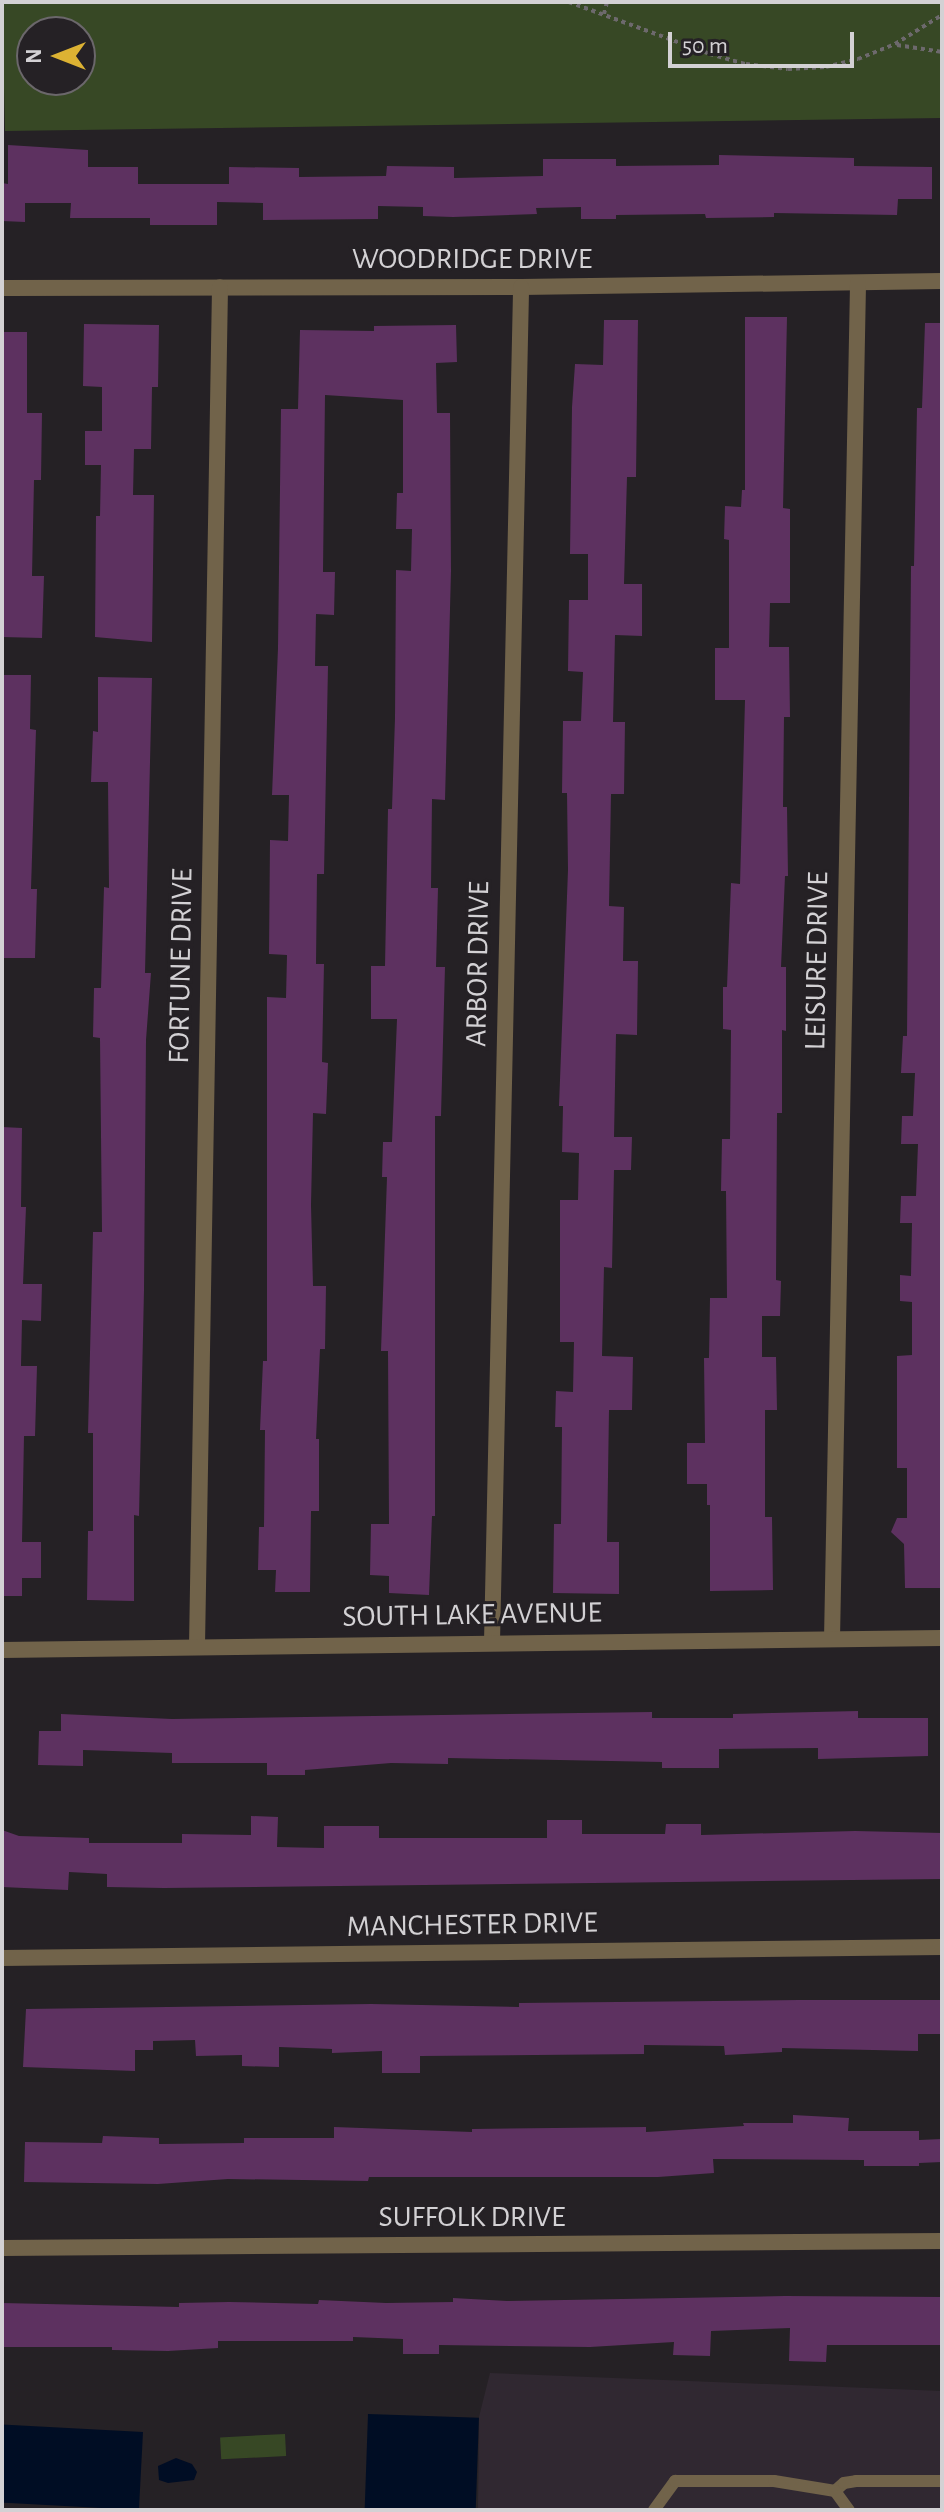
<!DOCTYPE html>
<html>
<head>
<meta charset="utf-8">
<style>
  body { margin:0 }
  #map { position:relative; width:944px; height:2512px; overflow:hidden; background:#252125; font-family:"Alegreya Sans",sans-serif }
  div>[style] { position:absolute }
  .built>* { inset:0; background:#302831 }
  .green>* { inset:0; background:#374825; transform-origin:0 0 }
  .water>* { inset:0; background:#000d24; transform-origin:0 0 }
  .building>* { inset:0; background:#5d3160 }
  .path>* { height:4px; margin-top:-2px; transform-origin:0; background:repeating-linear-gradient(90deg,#6d696d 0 4px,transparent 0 8px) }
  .service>* { height:12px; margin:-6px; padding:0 6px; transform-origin:6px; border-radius:6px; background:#71634a }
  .minor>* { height:16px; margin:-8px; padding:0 8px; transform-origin:8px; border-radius:8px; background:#71634a }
  .tertiary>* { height:16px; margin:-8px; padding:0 8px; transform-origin:8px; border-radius:8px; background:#71634a }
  span { translate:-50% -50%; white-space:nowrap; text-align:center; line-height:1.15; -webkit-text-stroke:6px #252125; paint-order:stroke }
  .street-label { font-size:30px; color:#d3d1d4 }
  .frame { position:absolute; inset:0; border:4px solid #d3d1d4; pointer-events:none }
  .north { position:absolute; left:16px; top:16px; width:80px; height:80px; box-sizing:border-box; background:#252125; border:2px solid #6b676b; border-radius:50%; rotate:270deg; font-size:22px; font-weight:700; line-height:32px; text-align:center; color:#d3d1d4 }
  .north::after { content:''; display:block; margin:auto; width:28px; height:36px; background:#dcb233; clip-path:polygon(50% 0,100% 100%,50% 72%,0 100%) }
  .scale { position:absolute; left:668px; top:32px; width:186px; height:36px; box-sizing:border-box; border:4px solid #d3d1d4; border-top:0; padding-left:10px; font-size:24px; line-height:28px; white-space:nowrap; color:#d3d1d4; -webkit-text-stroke:6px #252125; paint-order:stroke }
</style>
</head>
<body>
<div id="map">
  <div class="built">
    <div style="clip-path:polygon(490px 2373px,942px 2391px,942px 2510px,478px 2510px,479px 2417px)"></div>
  </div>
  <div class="green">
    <div style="clip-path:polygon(evenodd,2px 2px,942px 2px,942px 118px,5px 131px,2px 2px,32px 32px,80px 32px,80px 80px,32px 80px,32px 32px)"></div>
    <div style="left:285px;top:2434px;width:22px;height:65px;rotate:87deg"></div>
  </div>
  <div class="water">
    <div style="left:368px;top:2414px;width:111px;height:96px;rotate:2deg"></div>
    <div style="left:143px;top:2432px;width:78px;height:141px;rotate:93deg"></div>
    <div style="clip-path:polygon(176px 2458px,192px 2464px,197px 2472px,194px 2480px,168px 2483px,159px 2480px,158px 2466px)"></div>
  </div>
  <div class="building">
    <div style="clip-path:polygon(8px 145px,88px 150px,88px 167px,138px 167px,138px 184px,229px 184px,229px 167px,299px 168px,299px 177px,386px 176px,387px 166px,454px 167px,454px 178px,543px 176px,543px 159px,616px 159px,616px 166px,719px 165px,719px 155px,854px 158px,854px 166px,932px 167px,932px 199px,898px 199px,897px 215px,774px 213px,774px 217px,706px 218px,705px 214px,616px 215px,616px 219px,581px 219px,581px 207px,536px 208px,537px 214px,453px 217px,423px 216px,423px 207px,378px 206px,378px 219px,263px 220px,263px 203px,217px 202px,217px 225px,150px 225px,150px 218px,70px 218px,71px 203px,25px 203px,25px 222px,2px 221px,2px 183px,8px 184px)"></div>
    <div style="clip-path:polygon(745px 317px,787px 317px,783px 508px,790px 509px,790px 603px,770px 603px,769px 647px,789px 647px,790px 717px,784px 717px,783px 807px,787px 807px,788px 876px,785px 876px,781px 967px,786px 967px,786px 1031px,782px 1030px,782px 1113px,777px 1113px,776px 1280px,781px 1281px,780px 1316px,762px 1316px,762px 1357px,776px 1357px,777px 1410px,765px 1410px,765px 1517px,772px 1517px,773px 1590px,710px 1591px,710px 1505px,707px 1505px,707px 1484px,687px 1484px,687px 1443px,705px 1443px,704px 1358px,709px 1358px,710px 1298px,727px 1298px,726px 1191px,721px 1191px,722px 1139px,730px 1139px,731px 1030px,723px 1029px,723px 987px,727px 987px,731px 883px,740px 884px,745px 700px,715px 700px,715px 648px,729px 648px,729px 540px,724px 539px,725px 506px,741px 507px,742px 490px,745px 490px)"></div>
    <div style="clip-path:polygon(604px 320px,638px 320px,636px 477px,627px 477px,624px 584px,642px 584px,642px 636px,615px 635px,613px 722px,625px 722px,624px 794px,611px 794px,609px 906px,624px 907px,623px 961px,638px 961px,637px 1035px,616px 1034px,614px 1137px,632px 1137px,631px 1170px,614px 1170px,612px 1268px,604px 1267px,602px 1356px,633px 1357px,632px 1410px,609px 1410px,607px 1542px,619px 1542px,619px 1594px,553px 1593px,554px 1524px,561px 1524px,562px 1427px,555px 1427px,556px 1391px,573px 1392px,574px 1342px,560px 1342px,560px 1200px,578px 1200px,579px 1153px,562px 1152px,563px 1106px,559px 1106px,568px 870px,567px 793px,562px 793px,563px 721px,581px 721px,583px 672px,568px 671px,569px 600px,588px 600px,588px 554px,570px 554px,572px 407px,575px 364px,603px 365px)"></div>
    <div style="clip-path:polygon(925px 323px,942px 323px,942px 1588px,905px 1588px,904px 1544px,891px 1532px,897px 1518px,907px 1518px,907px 1468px,897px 1468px,897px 1356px,912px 1355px,912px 1302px,900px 1301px,900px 1275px,911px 1276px,912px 1223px,900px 1223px,901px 1196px,916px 1196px,918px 1144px,901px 1144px,902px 1116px,913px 1116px,915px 1073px,901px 1073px,903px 1036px,907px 1036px,911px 566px,914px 566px,917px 408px,922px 408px)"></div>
    <div style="clip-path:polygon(84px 324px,159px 325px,158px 387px,152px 387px,151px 449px,134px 449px,133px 495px,154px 495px,152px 642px,95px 637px,96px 516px,100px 516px,101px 465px,85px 465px,85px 431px,102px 431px,102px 387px,83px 386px)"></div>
    <div style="clip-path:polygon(456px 325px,457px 362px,436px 363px,437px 413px,450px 413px,451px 571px,445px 800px,432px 799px,431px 888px,438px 888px,436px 967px,445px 967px,441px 1116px,435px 1116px,435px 1516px,432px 1516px,429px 1595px,389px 1593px,389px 1576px,370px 1575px,371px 1524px,389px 1524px,388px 1351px,381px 1351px,387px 1177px,382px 1177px,383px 1142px,392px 1142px,397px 1019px,371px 1019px,371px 966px,385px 966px,388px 809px,392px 809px,395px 718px,396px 570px,411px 571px,412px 529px,396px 529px,397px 493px,403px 493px,403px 400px,325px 395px,323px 572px,335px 572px,334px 615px,316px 614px,315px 666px,328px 666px,324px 874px,317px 874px,316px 964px,324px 964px,322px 1062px,328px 1063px,326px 1114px,313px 1113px,311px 1205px,313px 1286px,326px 1286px,325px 1349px,320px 1349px,316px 1439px,319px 1439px,319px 1511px,311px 1511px,310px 1592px,275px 1592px,276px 1570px,258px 1570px,259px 1527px,264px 1527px,265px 1430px,260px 1430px,263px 1361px,267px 1361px,267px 997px,286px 998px,287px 955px,269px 954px,270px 840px,288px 841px,289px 795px,272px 795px,278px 648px,281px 409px,298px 409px,300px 330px,374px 331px,374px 326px)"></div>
    <div style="clip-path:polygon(2px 332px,27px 332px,27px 413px,42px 413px,41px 480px,34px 480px,32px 576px,44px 576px,42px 638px,2px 637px)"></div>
    <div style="clip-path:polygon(2px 675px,31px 675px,30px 729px,36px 730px,31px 889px,37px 889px,35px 958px,2px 958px)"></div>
    <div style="clip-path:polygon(98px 677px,152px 678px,145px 973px,151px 973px,146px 1040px,144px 1290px,139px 1516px,134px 1515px,134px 1601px,87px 1600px,88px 1531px,93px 1531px,93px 1433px,88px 1433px,93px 1232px,102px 1232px,100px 1038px,93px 1037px,94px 988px,101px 988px,104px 887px,109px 888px,108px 782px,91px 782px,93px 731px,98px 732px)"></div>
    <div style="clip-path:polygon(2px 1127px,22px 1128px,21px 1207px,26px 1207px,23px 1284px,42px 1284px,41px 1321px,22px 1320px,21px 1366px,37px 1366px,35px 1436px,24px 1436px,22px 1542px,41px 1542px,41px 1578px,22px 1578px,22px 1596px,2px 1596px)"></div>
    <div style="clip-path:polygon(858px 1711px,858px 1718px,928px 1718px,928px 1756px,818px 1759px,818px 1748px,719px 1749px,719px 1768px,662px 1768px,662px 1762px,448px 1758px,448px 1764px,391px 1763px,305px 1770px,305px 1775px,267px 1775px,267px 1763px,172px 1763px,172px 1753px,83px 1750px,83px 1766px,38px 1765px,39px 1731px,61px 1731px,61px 1714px,172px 1719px,652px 1712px,652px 1718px,733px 1718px,733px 1714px)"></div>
    <div style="clip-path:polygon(251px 1816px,278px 1817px,277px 1847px,324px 1848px,324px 1826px,379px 1826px,379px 1838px,547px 1838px,547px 1820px,582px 1820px,582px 1834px,665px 1834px,666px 1824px,701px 1824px,701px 1835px,855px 1831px,942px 1833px,942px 1879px,164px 1888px,107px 1887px,107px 1874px,69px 1872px,68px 1890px,2px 1887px,2px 1830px,19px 1836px,89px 1838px,89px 1843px,182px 1843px,182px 1834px,251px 1835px)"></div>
    <div style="clip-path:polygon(799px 2000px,942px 2000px,942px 2034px,918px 2034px,918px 2051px,782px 2048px,782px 2052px,725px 2055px,724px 2046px,644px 2045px,644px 2054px,420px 2056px,420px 2073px,382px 2073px,382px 2051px,332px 2053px,332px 2049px,279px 2047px,279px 2067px,242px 2066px,242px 2055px,196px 2056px,195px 2040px,153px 2041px,153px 2050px,135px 2050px,135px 2071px,23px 2067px,26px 2009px,371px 2004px,519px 2007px,519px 2003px)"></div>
    <div style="clip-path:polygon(793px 2115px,849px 2118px,848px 2131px,919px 2131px,919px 2140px,942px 2139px,942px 2162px,919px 2163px,919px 2166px,864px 2166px,864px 2160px,713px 2159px,714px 2173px,658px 2177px,369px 2177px,368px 2181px,228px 2179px,158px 2184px,24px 2182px,25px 2142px,102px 2143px,103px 2136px,159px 2138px,159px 2144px,244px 2143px,244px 2138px,334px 2138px,334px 2127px,472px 2132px,472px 2129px,646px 2127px,646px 2132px,744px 2126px,743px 2123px,793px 2123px)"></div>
    <div style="clip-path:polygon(785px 2296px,942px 2297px,942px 2345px,827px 2345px,826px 2362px,789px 2361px,790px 2328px,711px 2331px,710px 2356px,673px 2355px,674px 2342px,590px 2347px,439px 2345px,439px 2354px,403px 2354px,403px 2339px,353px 2337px,353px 2341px,218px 2341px,218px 2348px,168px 2351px,112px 2350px,112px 2347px,2px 2347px,2px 2303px,179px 2307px,179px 2303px,229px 2302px,318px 2304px,319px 2300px,386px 2303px,453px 2302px,453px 2298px,507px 2301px)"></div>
  </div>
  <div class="path">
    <div style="left:569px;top:2px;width:150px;rotate:20.2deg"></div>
    <div style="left:710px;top:54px;width:37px;rotate:16deg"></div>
    <div style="left:746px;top:64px;width:42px;rotate:6.8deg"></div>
    <div style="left:788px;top:69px;width:38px;rotate:-3deg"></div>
    <div style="left:826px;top:67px;width:33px;rotate:-14deg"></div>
    <div style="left:858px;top:59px;width:40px;rotate:-22deg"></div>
    <div style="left:895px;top:44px;width:55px;rotate:-31.7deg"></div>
    <div style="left:604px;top:14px;width:12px;rotate:-76deg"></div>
    <div style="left:897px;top:45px;width:46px;rotate:8.8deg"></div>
  </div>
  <div class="service">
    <div style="left:835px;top:2491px;width:12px;rotate:-42deg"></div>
    <div style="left:844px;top:2483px;width:12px;rotate:-9deg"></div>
    <div style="left:856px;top:2481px;width:86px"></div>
    <div style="left:654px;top:2510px;width:36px;rotate:-54deg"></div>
    <div style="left:675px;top:2481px;width:99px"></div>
    <div style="left:774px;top:2481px;width:62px;rotate:9.3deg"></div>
    <div style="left:835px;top:2491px;width:24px;rotate:54deg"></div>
  </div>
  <div class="minor">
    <div style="left:2px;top:288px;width:519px;rotate:-0.11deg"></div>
    <div style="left:521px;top:287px;width:421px;rotate:-0.8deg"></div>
    <div style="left:832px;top:1639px;width:1356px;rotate:-88.9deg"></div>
    <div style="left:492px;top:1642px;width:1355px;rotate:-88.77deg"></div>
    <div style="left:197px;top:1646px;width:1359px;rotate:-89.03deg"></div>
    <div style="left:2px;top:1958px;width:940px;rotate:-0.67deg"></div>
    <div style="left:2px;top:2248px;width:940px;rotate:-0.43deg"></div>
  </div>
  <div class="tertiary">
    <div style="left:2px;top:1650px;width:940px;rotate:-0.73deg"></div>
  </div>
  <div class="street-label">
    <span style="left:472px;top:259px">WOODRIDGE DRIVE</span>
    <span style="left:817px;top:961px;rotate:-89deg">LEISURE DRIVE</span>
    <span style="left:478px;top:964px;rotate:-89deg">ARBOR DRIVE</span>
    <span style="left:181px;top:966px;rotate:-89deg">FORTUNE DRIVE</span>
    <span style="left:472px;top:1615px;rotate:-1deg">SOUTH LAKE AVENUE</span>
    <span style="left:472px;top:1925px;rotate:-1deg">MANCHESTER DRIVE</span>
    <span style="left:472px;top:2217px">SUFFOLK DRIVE</span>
  </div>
  <div class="frame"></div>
  <div class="north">N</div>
  <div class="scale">50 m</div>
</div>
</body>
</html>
